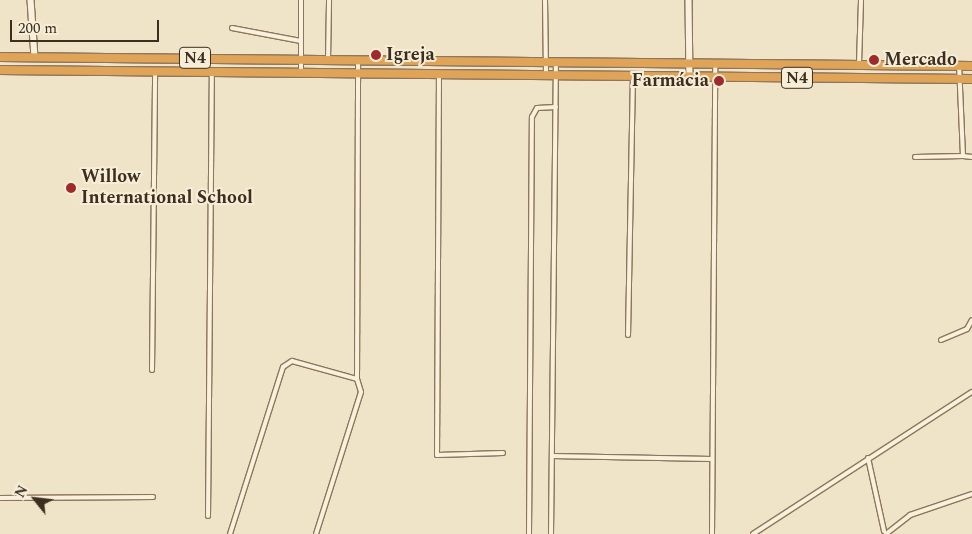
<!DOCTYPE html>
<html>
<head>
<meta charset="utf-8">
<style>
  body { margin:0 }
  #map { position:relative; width:972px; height:534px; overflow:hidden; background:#f0e4c8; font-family:Spectral,serif }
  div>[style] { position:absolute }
  .roads { filter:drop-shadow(1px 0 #8d765c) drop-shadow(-1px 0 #8d765c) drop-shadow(0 1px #8d765c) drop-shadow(0 -1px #8d765c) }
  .street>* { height:4px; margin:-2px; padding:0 2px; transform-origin:2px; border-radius:2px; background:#faf1dc }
  .secondary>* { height:5.5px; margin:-2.75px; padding:0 2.75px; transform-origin:2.75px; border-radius:2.75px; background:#faf1dc }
  .highway>* { height:8px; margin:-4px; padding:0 4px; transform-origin:4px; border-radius:4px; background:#e0a458 }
  .dots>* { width:14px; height:14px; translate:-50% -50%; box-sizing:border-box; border:2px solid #f7eed8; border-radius:50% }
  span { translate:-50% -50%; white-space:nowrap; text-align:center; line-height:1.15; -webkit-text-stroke:4px #f7eed8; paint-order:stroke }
  .shield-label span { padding:1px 4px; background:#f7eed8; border:1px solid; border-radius:4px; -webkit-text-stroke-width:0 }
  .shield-label { font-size:16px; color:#3d2e20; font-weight:700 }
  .poi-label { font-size:18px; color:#3d2e20; font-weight:700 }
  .left { translate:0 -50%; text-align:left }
  .right { translate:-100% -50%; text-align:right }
  .north { position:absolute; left:10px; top:474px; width:50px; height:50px; -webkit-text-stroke:4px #f7eed8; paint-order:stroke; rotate:299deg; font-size:14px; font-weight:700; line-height:20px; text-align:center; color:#3d2e20 }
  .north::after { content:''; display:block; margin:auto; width:18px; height:22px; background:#3d2e20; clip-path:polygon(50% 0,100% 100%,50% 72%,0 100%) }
  .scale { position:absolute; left:10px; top:20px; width:149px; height:22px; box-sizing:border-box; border:2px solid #3d2e20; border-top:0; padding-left:6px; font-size:15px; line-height:18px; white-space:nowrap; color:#3d2e20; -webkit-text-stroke:4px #f7eed8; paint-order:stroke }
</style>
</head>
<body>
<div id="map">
  <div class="roads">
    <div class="street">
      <div style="left:545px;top:0;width:74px;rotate:89.2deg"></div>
      <div style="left:232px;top:28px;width:70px;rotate:10.7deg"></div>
      <div style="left:328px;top:60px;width:60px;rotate:-89deg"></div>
      <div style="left:859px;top:64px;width:64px;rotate:-88.2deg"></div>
      <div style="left:301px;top:73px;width:73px;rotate:-90deg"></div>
      <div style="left:439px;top:74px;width:381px;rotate:90.3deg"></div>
      <div style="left:437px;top:455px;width:66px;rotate:-1.7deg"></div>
      <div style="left:963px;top:156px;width:9px;rotate:6deg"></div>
      <div style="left:915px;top:157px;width:48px;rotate:-1.2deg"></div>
      <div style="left:963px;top:156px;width:90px;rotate:-92.5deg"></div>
      <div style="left:628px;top:335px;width:259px;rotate:-88.9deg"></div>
      <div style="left:941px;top:340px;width:28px;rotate:-23deg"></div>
      <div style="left:967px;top:329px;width:10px;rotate:-61deg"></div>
      <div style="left:152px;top:370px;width:299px;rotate:-89.4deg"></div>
      <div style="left:552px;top:456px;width:160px;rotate:1.1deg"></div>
      <div style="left:868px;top:458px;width:75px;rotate:77.6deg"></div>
      <div style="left:0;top:498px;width:153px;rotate:-0.4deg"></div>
      <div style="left:208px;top:516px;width:443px;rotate:-89.5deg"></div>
      <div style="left:230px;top:534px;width:175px;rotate:-72.4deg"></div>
      <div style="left:283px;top:367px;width:11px;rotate:-34deg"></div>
      <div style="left:292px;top:361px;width:67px;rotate:15.5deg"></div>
      <div style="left:316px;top:534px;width:149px;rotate:-72.4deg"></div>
      <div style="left:361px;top:392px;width:14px;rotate:-107deg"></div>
      <div style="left:357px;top:379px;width:319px;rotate:-89.8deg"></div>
      <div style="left:529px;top:534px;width:417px;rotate:-89.6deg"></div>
      <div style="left:532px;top:117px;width:10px;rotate:-61deg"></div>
      <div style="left:537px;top:108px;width:19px;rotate:-3deg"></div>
      <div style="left:551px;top:534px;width:471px;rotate:-89.4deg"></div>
      <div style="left:712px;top:534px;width:469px;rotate:-89.6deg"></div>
      <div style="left:753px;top:534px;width:261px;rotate:-33deg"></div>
      <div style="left:886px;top:534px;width:31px;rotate:-38deg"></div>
      <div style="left:910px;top:515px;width:65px;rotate:-18.7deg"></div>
    </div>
    <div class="secondary">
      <div style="left:31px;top:0;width:57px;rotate:86deg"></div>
      <div style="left:689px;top:0;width:77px;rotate:89.3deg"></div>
    </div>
    <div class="highway">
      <div style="left:0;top:57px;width:972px;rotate:0.53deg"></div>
      <div style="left:0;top:70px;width:972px;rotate:0.53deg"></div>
    </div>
  </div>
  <div class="dots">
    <div style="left:376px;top:55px;background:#9e2a2b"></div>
    <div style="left:874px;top:60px;background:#9e2a2b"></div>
    <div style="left:719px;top:81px;background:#9e2a2b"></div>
    <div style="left:71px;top:188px;background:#9e2a2b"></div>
  </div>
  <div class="shield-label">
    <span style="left:195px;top:58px">N4</span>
    <span style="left:797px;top:78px">N4</span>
  </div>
  <div class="poi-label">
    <span class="left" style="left:386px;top:55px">Igreja</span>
    <span class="left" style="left:884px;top:60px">Mercado</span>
    <span class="right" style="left:709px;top:81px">Farmácia</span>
    <span class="left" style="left:81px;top:188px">Willow<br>International School</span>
  </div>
  <div class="north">N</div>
  <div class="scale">200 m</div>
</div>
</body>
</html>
